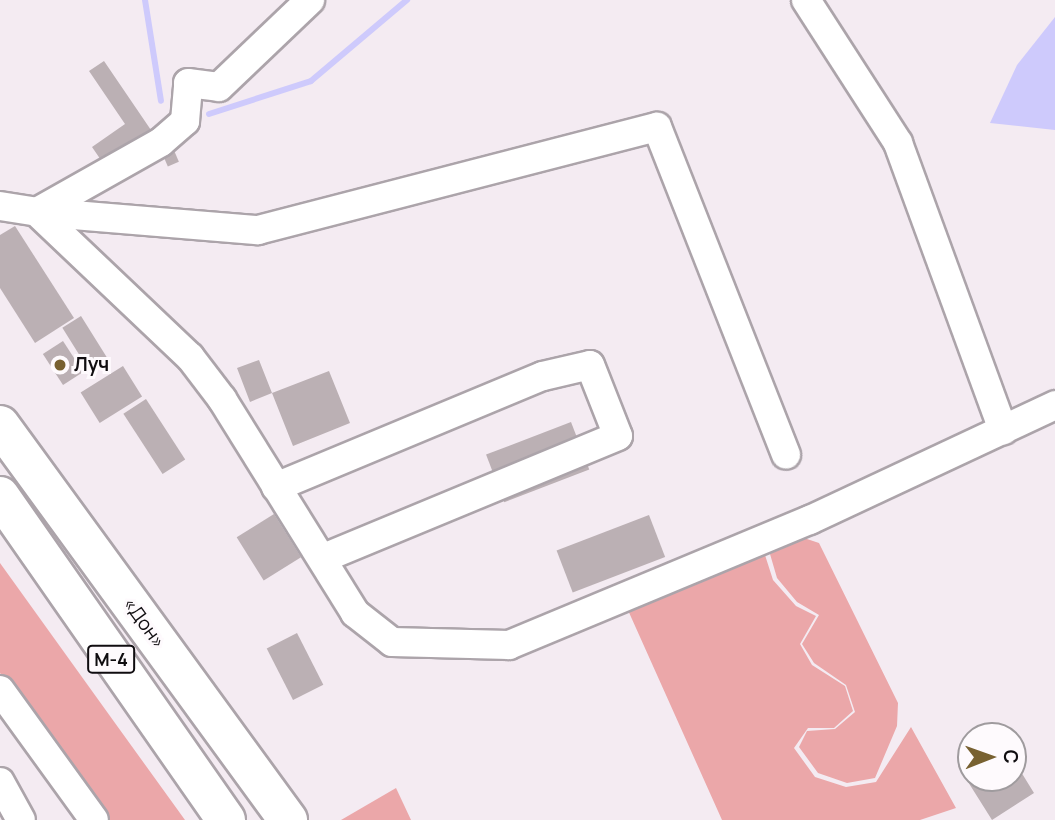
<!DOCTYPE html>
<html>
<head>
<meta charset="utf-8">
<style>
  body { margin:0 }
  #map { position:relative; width:1055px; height:820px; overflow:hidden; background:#f4ebf2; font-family:Manrope,sans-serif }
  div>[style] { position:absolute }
  .green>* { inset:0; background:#eba7a9 }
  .water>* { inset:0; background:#cecafc }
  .stream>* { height:6px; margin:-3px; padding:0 3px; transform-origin:3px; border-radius:3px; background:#cecafc }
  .building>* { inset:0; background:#bbb0b4; transform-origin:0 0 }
  .roads { filter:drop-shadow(2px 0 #aca4aa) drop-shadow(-2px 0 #aca4aa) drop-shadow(0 2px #aca4aa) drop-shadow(0 -2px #aca4aa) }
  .minor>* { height:28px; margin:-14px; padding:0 14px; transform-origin:14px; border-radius:14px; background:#fff }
  .highway>* { height:38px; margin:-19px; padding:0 19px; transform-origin:19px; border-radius:19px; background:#fff }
  .dots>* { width:19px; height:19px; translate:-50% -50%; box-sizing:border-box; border:4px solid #fefafd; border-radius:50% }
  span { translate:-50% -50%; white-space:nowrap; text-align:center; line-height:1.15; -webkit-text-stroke:6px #fefafd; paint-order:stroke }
  .shield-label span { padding:2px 5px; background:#fefafd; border:2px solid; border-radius:5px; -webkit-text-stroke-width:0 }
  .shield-label { font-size:18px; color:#100d10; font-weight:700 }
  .poi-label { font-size:19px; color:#100d10; font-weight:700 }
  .left { translate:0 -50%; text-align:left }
  .street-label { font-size:19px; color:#100d10 }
  .north { position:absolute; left:957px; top:722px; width:70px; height:70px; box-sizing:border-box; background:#fefafd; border:2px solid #9f9b9e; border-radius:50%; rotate:89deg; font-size:19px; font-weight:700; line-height:28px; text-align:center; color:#100d10 }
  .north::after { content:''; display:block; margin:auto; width:24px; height:32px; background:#786131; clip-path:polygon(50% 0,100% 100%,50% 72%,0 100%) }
</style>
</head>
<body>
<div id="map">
  <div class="green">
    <div style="clip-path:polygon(798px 536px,819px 543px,898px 703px,897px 726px,875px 778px,847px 783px,818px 773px,799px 747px,807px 731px,835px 729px,855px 712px,846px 685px,814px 663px,802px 644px,819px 615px,797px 602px,777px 578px,770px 554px)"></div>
    <div style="clip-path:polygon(765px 555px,773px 580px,796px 606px,816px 616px,800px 644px,812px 665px,845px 686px,853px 711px,834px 728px,808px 728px,794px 748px,815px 777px,846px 787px,876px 782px,911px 727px,956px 808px,920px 820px,722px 820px,627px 608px)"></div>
    <div style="clip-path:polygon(0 563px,115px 723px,185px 820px,107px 820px,0 673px)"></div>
    <div style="clip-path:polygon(396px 788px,411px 820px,341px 820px)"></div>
  </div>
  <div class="water">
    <div style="clip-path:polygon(1055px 17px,1055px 130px,990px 123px,1017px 65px)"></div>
  </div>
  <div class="stream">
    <div style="left:145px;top:0;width:102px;rotate:81deg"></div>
    <div style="left:209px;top:114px;width:107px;rotate:-17.9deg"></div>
    <div style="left:311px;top:81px;width:126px;rotate:-40.2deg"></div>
  </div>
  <div class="building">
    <div style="clip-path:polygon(104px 61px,153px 133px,105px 166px,92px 147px,125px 124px,89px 71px)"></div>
    <div style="left:173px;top:148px;width:15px;height:12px;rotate:67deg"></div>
    <div style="clip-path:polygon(15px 226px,74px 318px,35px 343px,0 288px,0 235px)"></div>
    <div style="left:81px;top:316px;width:49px;height:22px;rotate:58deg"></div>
    <div style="left:63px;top:341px;width:37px;height:24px;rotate:57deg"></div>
    <div style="clip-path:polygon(259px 360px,272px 393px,329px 371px,350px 423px,293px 446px,272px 393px,250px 402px,237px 368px)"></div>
    <div style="left:123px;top:366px;width:36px;height:50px;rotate:58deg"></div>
    <div style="left:146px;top:399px;width:72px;height:27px;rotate:57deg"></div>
    <div style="left:571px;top:422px;width:51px;height:91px;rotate:69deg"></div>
    <div style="left:274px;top:514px;width:51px;height:44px;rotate:58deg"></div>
    <div style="left:649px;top:515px;width:45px;height:99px;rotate:69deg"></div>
    <div style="left:297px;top:633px;width:58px;height:34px;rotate:63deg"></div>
    <div style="clip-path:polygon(971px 759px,971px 778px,1013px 778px,1013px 759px,1034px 793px,992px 820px,958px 766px)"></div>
  </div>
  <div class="roads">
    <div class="minor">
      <div style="left:806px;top:0;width:170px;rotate:57.2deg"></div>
      <div style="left:898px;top:143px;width:306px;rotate:69.9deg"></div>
      <div style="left:0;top:206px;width:37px;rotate:9deg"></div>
      <div style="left:37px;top:212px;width:211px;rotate:43.5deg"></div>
      <div style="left:190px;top:357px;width:53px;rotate:52.7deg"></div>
      <div style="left:222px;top:399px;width:252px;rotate:58.1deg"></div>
      <div style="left:355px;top:613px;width:47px;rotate:38.1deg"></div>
      <div style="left:392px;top:642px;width:117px;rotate:1.5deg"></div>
      <div style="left:509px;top:645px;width:326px;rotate:-22.6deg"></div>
      <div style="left:810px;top:520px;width:271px;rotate:-25.1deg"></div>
      <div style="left:37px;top:212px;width:222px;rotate:4.7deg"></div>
      <div style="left:258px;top:230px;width:412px;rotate:-14.5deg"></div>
      <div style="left:657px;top:127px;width:352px;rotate:68.5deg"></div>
      <div style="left:37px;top:212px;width:142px;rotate:-29.4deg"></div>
      <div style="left:161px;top:142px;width:32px;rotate:-41deg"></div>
      <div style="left:185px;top:121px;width:38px;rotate:-85deg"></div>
      <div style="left:188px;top:83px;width:31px;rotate:7deg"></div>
      <div style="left:219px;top:87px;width:126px;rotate:-43.7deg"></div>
      <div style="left:276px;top:487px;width:289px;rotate:-22.6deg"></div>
      <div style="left:543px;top:376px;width:48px;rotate:-13.2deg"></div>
      <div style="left:590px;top:365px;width:76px;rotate:68.5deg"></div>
      <div style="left:618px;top:436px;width:319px;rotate:157.5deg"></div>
      <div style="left:0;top:690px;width:160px;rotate:54.1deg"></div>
      <div style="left:0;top:782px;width:43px;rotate:61.1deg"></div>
    </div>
    <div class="highway">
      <div style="left:0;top:425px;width:489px;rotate:53.9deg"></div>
      <div style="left:0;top:496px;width:395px;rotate:55.1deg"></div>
    </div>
  </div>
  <div class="dots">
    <div style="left:60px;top:365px;background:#786131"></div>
  </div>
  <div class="shield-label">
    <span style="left:111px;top:659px">М-4</span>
  </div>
  <div class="poi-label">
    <span class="left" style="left:74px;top:365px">Луч</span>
  </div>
  <div class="street-label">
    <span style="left:144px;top:623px;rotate:54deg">«Дон»</span>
  </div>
  <div class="north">С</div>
</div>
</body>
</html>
